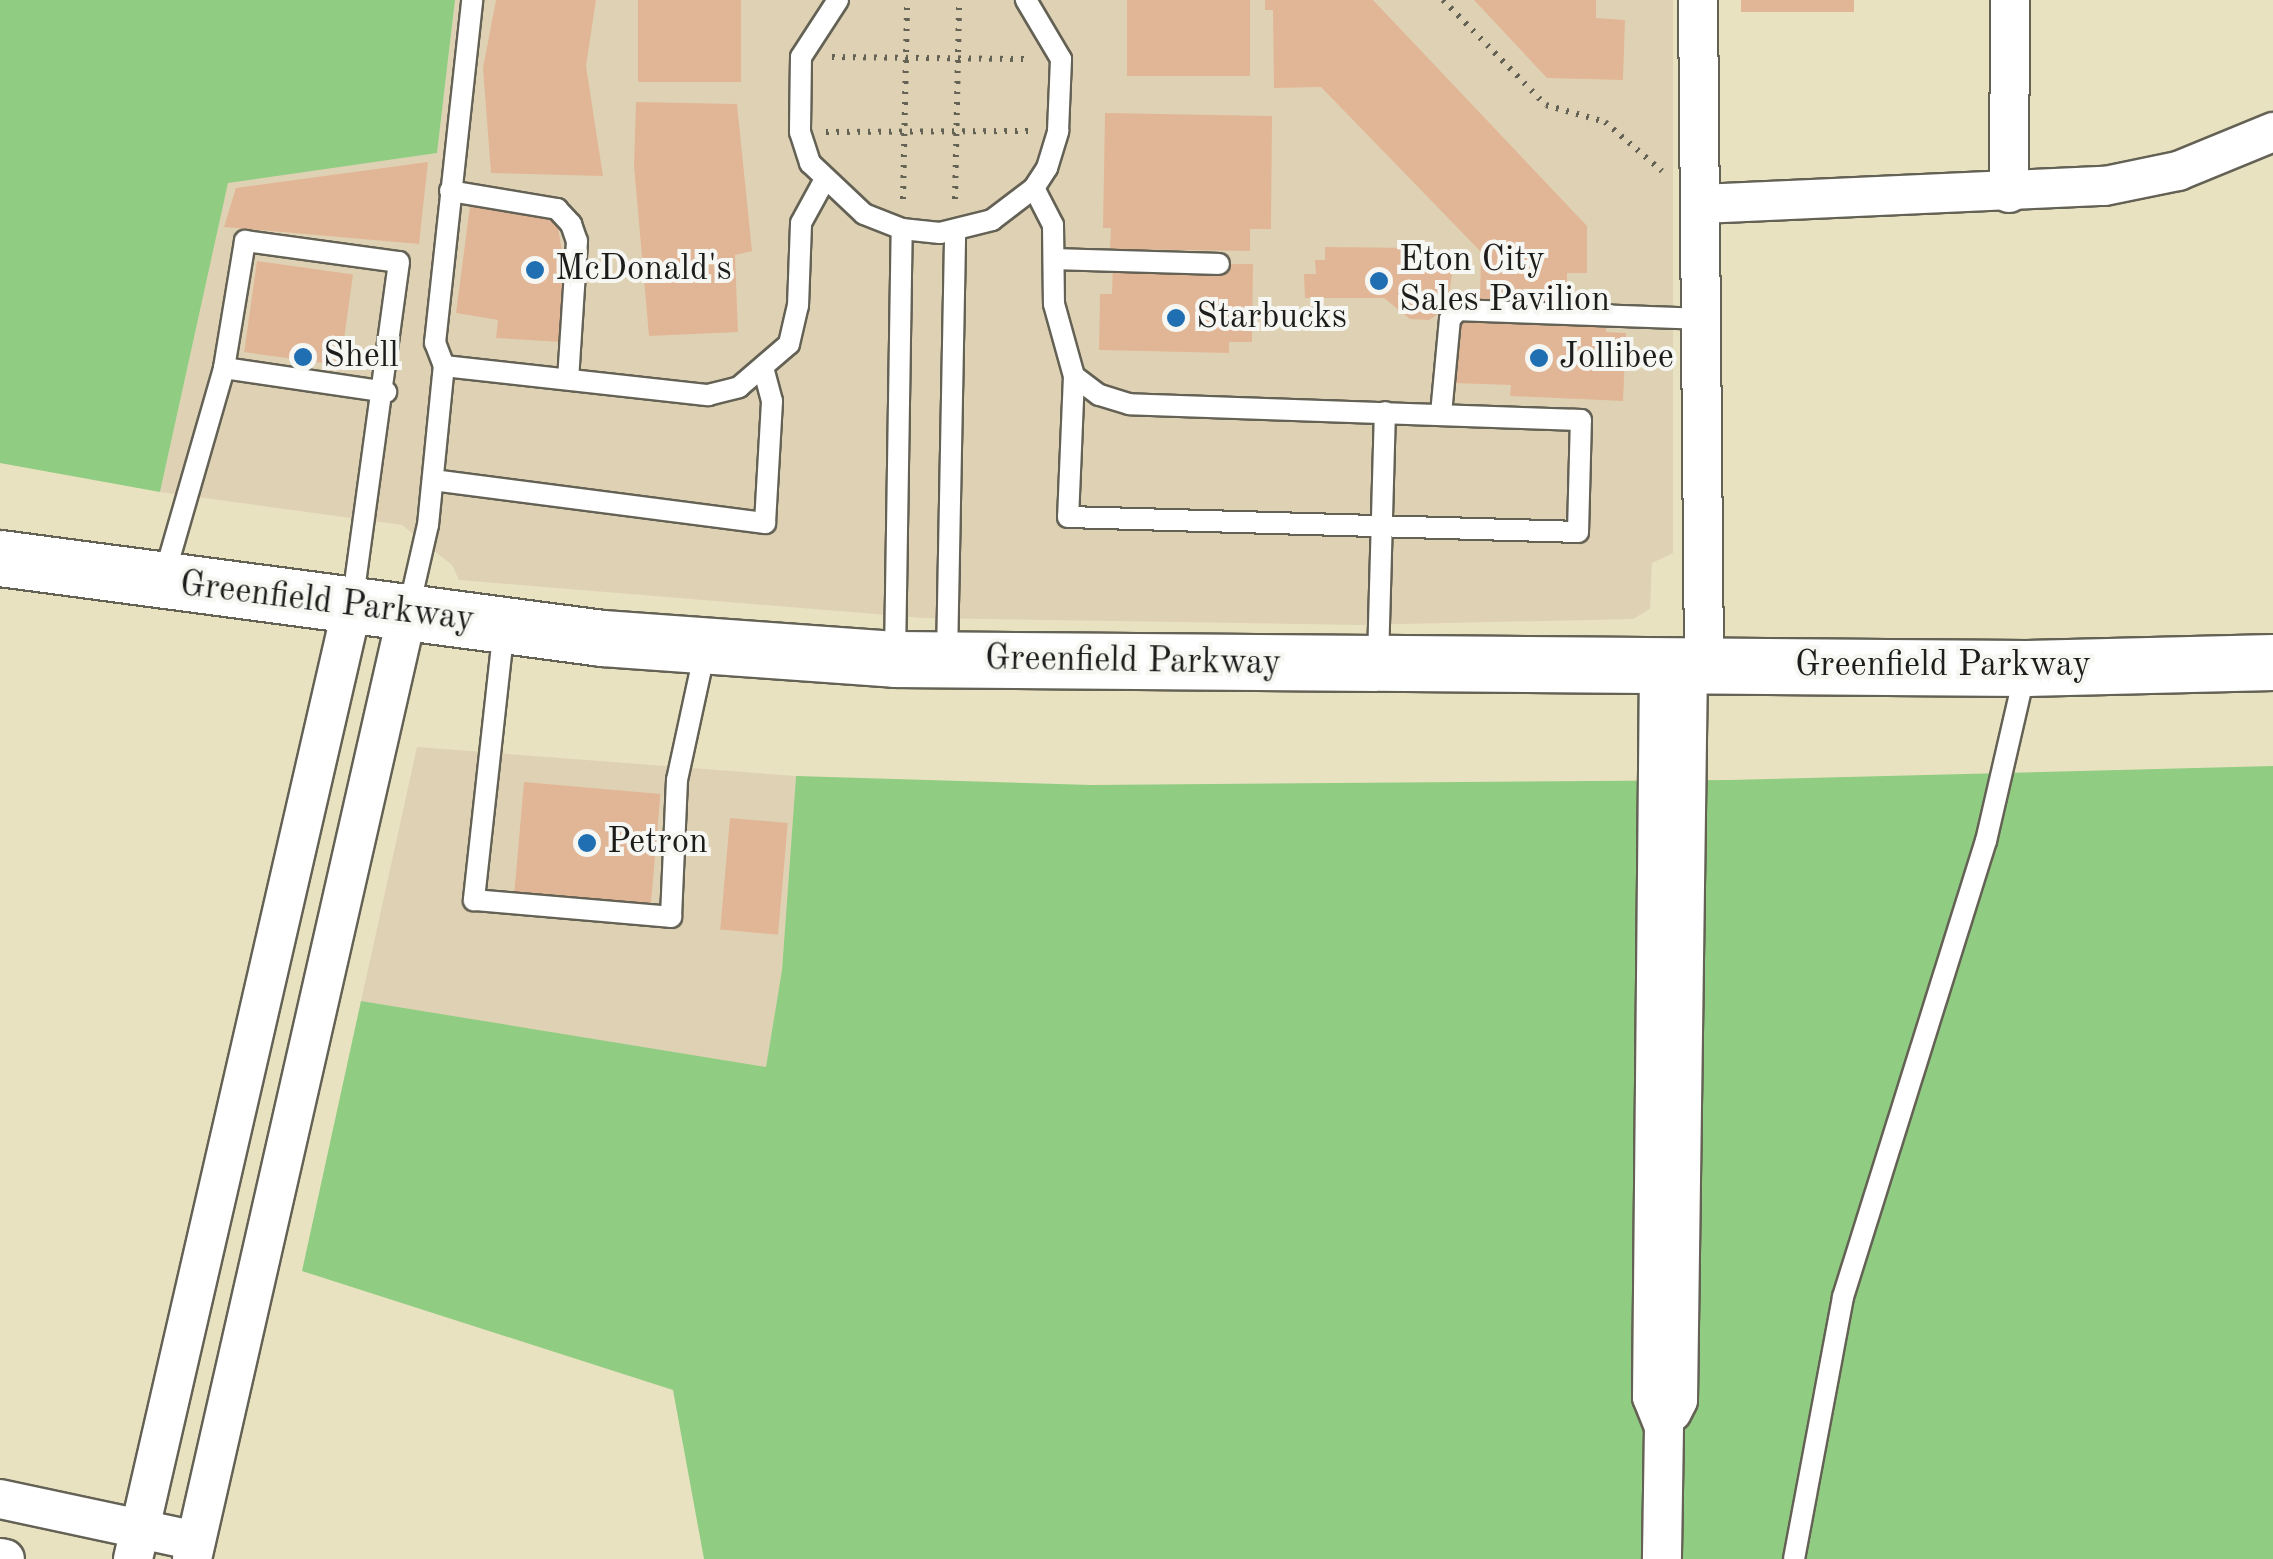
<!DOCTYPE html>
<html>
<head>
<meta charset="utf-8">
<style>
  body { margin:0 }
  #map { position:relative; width:2273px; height:1559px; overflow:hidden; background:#e9e2c0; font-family:"Old Standard TT",serif }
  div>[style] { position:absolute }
  .built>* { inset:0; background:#dfd2b4 }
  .green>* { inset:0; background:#90cc81 }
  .building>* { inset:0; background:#e1b696; transform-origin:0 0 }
  .path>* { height:6px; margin-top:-3px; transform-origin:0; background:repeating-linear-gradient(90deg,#646155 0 2.5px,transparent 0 10.5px) }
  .roads { filter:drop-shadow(2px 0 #646155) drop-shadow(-2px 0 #646155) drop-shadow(0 2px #646155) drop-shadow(0 -2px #646155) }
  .lane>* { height:20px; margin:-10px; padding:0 10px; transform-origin:10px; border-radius:10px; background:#fff }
  .street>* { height:38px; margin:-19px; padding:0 19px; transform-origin:19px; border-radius:19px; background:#fff }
  .secondary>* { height:55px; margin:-27.5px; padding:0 27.5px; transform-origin:27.5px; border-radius:27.5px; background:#fff }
  .dots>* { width:28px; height:28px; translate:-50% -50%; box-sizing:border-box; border:5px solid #f6f6f2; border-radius:50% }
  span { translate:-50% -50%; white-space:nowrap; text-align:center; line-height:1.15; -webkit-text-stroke:8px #f6f6f2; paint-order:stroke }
  .poi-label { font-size:35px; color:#1c1c1c }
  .left { translate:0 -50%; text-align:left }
  .street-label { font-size:35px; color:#1c1c1c }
</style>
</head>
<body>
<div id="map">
  <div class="built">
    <div style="clip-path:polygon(455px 0,1673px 0,1673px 553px,1652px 563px,1650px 609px,1633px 619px,1359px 625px,923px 618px,459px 580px,452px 565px,402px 525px,160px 492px,228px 182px,437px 153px)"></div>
    <div style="clip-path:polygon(417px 747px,796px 776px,782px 970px,766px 1068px,361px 1001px)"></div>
  </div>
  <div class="green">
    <div style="clip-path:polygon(0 0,455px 0,437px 153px,228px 183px,160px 492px,0 463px)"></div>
    <div style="clip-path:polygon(2273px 766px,2273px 1559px,704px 1559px,673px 1390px,302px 1271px,361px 1001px,766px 1067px,782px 970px,796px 776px,1092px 785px,1730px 780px)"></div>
  </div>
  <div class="building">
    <div style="clip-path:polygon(496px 0,596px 0,586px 66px,603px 176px,491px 173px,483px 68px)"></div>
    <div style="left:638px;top:0;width:103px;height:82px"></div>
    <div style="left:1127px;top:0;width:123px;height:76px"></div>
    <div style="clip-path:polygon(1265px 0,1373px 0,1587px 226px,1587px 273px,1567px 273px,1567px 301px,1480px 301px,1481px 252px,1321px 87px,1274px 88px,1273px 10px,1265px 10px)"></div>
    <div style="clip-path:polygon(1474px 0,1596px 0,1596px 18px,1625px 20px,1623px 80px,1547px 78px)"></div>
    <div style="left:1741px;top:0;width:113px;height:12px"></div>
    <div style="clip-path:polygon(636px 102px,737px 104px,752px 251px,735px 255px,738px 332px,649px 336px,634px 166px)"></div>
    <div style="clip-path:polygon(1105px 113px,1272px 116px,1271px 229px,1250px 229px,1250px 251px,1110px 249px,1111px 228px,1103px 228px)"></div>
    <div style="clip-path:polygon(428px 162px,419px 244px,224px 227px,236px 188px)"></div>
    <div style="clip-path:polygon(470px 206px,556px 217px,567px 278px,561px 342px,496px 338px,498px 320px,456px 313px)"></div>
    <div style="clip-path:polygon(1325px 247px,1419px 248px,1435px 255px,1452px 275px,1447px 308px,1429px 320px,1410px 319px,1384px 298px,1305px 298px,1304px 274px,1316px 274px,1315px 260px,1325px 260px)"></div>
    <div style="left:257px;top:261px;width:97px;height:92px;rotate:8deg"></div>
    <div style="clip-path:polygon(1253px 264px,1252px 342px,1229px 342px,1229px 353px,1099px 350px,1100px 294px,1112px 294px,1113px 265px)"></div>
    <div style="clip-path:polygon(1455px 315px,1606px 322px,1606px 332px,1626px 333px,1623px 401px,1510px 396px,1511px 385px,1453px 383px)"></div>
    <div style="left:524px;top:782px;width:137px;height:110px;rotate:5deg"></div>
    <div style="left:730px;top:818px;width:58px;height:112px;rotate:5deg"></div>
  </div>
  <div class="path">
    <div style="left:1443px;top:0;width:147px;rotate:45.6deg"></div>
    <div style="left:1546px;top:105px;width:61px;rotate:16.1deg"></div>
    <div style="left:1605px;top:122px;width:75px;rotate:40.7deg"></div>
    <div style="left:832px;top:57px;width:198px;rotate:0.6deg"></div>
    <div style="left:826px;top:132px;width:203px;rotate:-0.3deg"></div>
    <div style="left:903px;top:199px;width:199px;rotate:-88.8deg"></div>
    <div style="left:955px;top:199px;width:199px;rotate:-88.8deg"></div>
  </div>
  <div class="roads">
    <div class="lane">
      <div style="left:838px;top:0;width:68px;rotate:123deg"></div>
      <div style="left:801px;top:57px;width:75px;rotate:90.8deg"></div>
      <div style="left:800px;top:132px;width:33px;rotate:72deg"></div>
      <div style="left:810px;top:163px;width:74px;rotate:43.4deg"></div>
      <div style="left:864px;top:214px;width:41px;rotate:21.5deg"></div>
      <div style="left:902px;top:229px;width:38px;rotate:6deg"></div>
      <div style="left:940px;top:233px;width:54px;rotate:-14deg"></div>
      <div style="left:992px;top:220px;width:53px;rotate:-37.3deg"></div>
      <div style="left:1034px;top:188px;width:24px;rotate:-57deg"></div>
      <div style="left:1047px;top:168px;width:39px;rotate:-73deg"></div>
      <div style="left:1058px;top:131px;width:72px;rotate:-87.6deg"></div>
      <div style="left:1061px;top:59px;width:69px;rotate:-120.7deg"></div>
      <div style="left:1034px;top:188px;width:42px;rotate:62.8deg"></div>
      <div style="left:1053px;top:225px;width:79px;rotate:89.3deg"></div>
      <div style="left:1054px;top:304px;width:75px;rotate:74.5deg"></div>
      <div style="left:1074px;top:376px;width:141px;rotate:92.4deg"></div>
      <div style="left:1068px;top:517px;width:510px;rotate:1.68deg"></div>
      <div style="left:1578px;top:532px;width:112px;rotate:-88.5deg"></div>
      <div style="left:1581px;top:420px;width:452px;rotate:-178deg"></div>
      <div style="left:1129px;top:404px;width:31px;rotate:-163deg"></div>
      <div style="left:1099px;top:395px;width:31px;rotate:-143deg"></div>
      <div style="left:450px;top:191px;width:109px;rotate:9.5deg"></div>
      <div style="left:557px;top:209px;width:21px;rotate:47deg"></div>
      <div style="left:571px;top:224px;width:18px;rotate:71deg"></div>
      <div style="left:577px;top:241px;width:138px;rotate:93.7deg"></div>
      <div style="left:1054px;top:259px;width:165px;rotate:1.7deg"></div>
      <div style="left:444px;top:366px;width:266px;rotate:6.3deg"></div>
      <div style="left:708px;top:395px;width:32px;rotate:-14deg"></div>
      <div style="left:739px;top:387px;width:66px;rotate:-40.7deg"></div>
      <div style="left:789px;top:344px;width:39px;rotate:-77deg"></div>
      <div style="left:798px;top:306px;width:83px;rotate:-87.9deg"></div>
      <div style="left:801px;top:223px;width:48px;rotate:-61.3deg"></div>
      <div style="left:224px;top:368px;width:164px;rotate:8.4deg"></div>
      <div style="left:1441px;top:414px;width:95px;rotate:-84.6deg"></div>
      <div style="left:1450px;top:319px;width:12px;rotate:-48deg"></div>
      <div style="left:1458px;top:310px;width:244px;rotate:2.1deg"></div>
      <div style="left:433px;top:480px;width:335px;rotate:7.4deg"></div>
      <div style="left:765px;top:523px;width:122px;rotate:-86.7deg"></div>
      <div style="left:772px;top:401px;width:30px;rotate:-105deg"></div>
      <div style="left:163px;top:580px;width:221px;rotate:-73.9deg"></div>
      <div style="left:224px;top:368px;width:129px;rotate:-80.6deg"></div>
      <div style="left:245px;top:241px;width:155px;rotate:7.8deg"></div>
      <div style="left:399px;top:262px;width:346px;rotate:97.8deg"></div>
      <div style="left:408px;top:612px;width:89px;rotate:-77.1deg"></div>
      <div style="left:428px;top:525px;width:160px;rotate:-84.3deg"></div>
      <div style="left:444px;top:366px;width:25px;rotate:-111deg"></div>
      <div style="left:435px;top:343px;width:345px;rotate:-83.8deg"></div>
      <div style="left:504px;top:627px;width:275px;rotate:96.3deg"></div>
      <div style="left:474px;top:900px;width:198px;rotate:4.9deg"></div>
      <div style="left:671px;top:917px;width:137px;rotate:-87.5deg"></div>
      <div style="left:677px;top:780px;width:133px;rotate:-77.8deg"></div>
      <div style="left:895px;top:657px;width:428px;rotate:-89.1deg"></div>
      <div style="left:947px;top:657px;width:426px;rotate:-88.9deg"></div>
      <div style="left:1378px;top:660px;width:248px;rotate:-88.4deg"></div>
      <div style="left:1794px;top:1559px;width:267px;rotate:-79.4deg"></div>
      <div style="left:1843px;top:1297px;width:478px;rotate:-72.6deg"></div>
      <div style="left:1986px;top:841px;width:173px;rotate:-77deg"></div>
    </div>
    <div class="street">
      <div style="left:1698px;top:0;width:666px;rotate:89.48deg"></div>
      <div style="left:2009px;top:193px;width:193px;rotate:-89.7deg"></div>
      <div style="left:1701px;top:204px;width:404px;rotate:-2.6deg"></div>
      <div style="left:2105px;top:186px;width:75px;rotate:-11.6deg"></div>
      <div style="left:2178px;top:171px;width:103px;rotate:-22.3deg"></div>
      <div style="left:1659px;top:666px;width:731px;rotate:90.55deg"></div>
      <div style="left:1652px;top:1397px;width:32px;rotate:68deg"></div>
      <div style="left:1664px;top:1427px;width:132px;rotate:90.9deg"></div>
      <div style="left:1672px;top:1412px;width:13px;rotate:-63deg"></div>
      <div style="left:1678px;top:1400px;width:734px;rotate:-89.22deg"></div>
      <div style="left:0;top:1499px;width:200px;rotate:12.1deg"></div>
      <div style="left:0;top:1558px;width:5px;rotate:11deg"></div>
      <div style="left:133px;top:1559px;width:977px;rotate:-77.04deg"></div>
      <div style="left:192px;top:1559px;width:969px;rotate:-77.18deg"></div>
    </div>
    <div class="secondary">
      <div style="left:0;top:558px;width:607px;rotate:7.57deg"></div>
      <div style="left:602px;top:638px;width:293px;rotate:4.1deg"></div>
      <div style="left:894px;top:659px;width:1132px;rotate:0.46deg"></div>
      <div style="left:2026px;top:668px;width:247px;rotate:-1.4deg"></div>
    </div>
  </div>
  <div class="dots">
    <div style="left:535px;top:270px;background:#1f6fb2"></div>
    <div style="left:1379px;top:281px;background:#1f6fb2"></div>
    <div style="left:1176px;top:318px;background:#1f6fb2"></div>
    <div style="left:303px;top:357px;background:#1f6fb2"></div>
    <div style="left:1539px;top:358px;background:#1f6fb2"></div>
    <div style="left:587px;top:843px;background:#1f6fb2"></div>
  </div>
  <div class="poi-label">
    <span class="left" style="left:1399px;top:281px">Eton City<br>Sales Pavilion</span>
    <span class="left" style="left:555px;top:270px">McDonald's</span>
    <span class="left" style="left:1196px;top:318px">Starbucks</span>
    <span class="left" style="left:323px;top:357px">Shell</span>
    <span class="left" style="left:1559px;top:358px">Jollibee</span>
    <span class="left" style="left:607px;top:843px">Petron</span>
  </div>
  <div class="street-label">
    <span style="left:327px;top:603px;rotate:7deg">Greenfield Parkway</span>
    <span style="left:1133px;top:662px;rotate:1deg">Greenfield Parkway</span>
    <span style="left:1943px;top:666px">Greenfield Parkway</span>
  </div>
</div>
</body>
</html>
